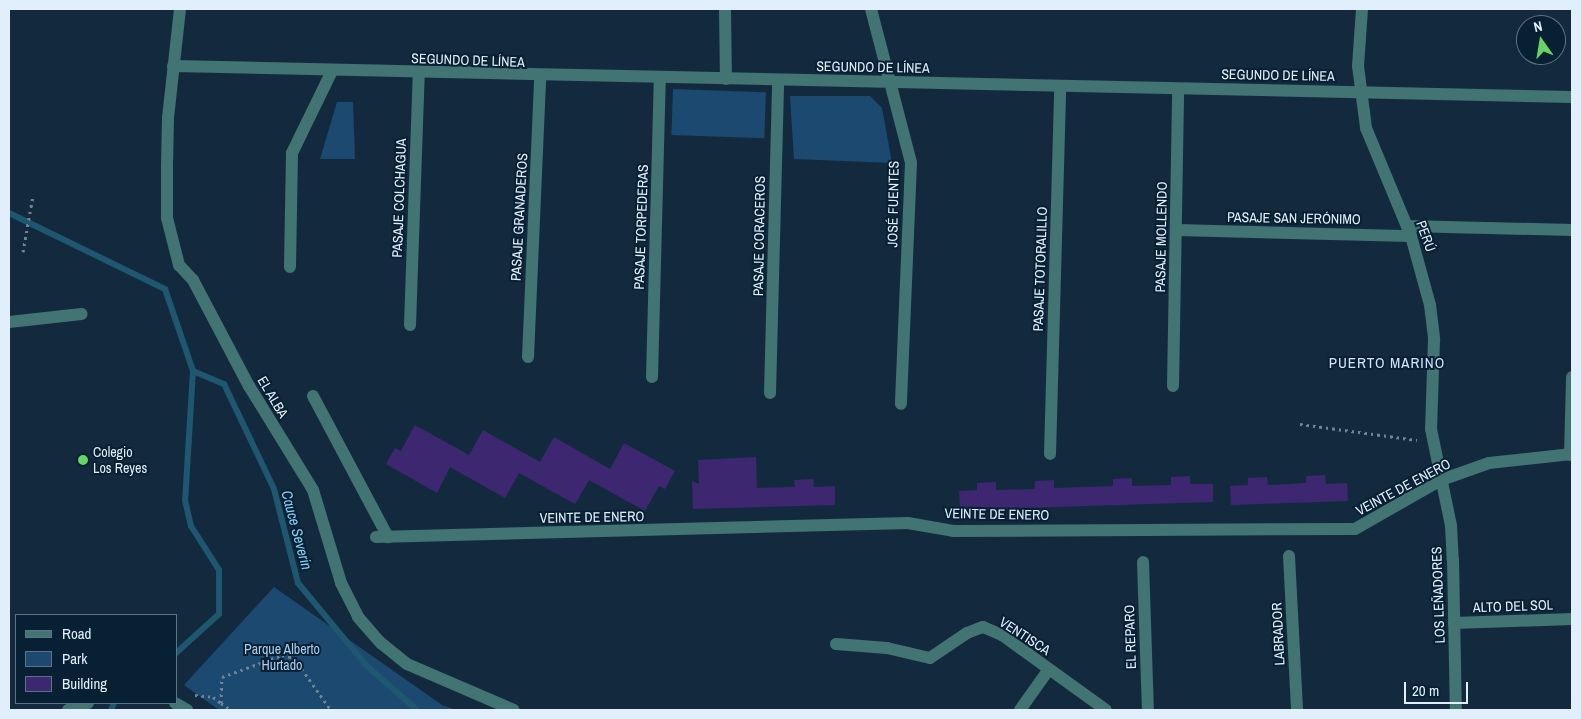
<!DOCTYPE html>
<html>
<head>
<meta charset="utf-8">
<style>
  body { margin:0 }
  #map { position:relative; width:1581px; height:719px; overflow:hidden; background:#132a3e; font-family:"Archivo Narrow",sans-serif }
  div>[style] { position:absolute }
  .green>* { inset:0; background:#1b4970; transform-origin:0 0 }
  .stream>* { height:6px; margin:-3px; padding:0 3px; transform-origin:3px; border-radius:3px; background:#1f5771 }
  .building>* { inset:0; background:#3c2770 }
  .path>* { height:3px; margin-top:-1.5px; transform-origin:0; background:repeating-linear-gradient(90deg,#708395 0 2.5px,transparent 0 6.5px) }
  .service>* { height:12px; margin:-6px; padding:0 6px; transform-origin:6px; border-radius:6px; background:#427473 }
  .minor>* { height:12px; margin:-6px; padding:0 6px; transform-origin:6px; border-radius:6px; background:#427473 }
  .tertiary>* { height:12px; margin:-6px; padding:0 6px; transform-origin:6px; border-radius:6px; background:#427473 }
  .dots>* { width:14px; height:14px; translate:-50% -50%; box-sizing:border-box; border:2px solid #082033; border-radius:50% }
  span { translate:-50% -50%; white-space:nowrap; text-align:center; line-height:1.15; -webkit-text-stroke:4px #082033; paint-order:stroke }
  .street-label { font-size:14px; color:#e1effd }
  .poi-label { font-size:14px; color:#e1effd }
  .left { translate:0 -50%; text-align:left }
  .park-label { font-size:14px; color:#aacdee }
  .neighbourhood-label { font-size:15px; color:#cee4fa; letter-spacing:1px }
  .water-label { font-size:15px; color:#86cff5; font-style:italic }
  .frame { position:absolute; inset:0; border:10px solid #e1effd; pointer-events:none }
  .legend { position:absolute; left:15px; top:614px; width:162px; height:90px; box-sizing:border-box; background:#082033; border:1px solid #5f7384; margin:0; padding:6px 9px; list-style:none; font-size:15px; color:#e1effd }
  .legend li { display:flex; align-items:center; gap:10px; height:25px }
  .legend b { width:25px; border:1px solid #5f7384 }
  .north { position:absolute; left:1516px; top:15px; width:50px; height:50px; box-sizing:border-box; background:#082033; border:1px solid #5f7384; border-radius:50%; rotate:347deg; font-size:14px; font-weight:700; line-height:20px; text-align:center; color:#e1effd }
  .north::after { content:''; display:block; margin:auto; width:18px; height:22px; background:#68d465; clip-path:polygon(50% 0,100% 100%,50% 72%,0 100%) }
  .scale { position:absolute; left:1404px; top:682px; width:64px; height:22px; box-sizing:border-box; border:2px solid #e1effd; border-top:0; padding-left:6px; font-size:15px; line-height:18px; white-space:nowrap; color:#e1effd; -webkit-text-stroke:4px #082033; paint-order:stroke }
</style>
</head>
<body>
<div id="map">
  <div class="green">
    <div style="left:673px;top:89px;width:93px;height:46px;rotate:2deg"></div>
    <div style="clip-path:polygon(790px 96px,870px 96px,882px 108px,892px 163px,794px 159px)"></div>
    <div style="clip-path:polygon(337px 102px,353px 102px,355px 159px,320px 159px)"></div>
    <div style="clip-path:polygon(274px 587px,442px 705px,456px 710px,219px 710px,184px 685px)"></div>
  </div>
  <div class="stream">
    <div style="left:9px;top:213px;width:174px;rotate:26deg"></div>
    <div style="left:165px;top:289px;width:87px;rotate:71.1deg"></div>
    <div style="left:193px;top:371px;width:129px;rotate:93.5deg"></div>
    <div style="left:185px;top:500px;width:27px;rotate:77deg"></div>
    <div style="left:191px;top:526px;width:52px;rotate:57.5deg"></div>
    <div style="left:219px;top:570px;width:44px;rotate:90deg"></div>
    <div style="left:219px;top:614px;width:58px;rotate:137.8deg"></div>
    <div style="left:193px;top:371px;width:34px;rotate:23deg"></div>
    <div style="left:224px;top:384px;width:116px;rotate:64.5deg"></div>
    <div style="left:274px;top:489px;width:97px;rotate:75.7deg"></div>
    <div style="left:298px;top:583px;width:108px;rotate:50.3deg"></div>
    <div style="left:367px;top:666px;width:67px;rotate:41.3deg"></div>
    <div style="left:111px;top:710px;width:8px;rotate:-67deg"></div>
  </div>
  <div class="building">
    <div style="clip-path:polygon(415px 425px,469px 455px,483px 430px,540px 462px,554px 437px,610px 469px,624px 443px,675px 471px,665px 489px,659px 486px,645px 511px,589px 480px,575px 504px,519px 473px,505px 498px,450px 467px,437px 493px,386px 464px,395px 448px,401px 451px)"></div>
    <div style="clip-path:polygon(756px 457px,757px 488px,795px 487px,794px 480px,813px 479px,814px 487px,835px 486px,835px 505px,693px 509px,692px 481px,699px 484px,698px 460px)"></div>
    <div style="clip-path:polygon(1325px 475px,1326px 484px,1347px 483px,1348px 501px,1231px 505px,1230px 486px,1248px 485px,1248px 478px,1267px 477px,1268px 485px,1289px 484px,1306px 483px,1306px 476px)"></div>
    <div style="clip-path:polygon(1190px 476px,1190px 484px,1213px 484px,1213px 502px,960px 510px,959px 491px,977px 490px,977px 483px,996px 482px,996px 490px,1035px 489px,1035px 481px,1054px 480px,1054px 488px,1113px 486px,1113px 479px,1132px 478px,1132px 486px,1171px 485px,1171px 477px)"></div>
  </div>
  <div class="path">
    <div style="left:23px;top:252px;width:58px;rotate:-80deg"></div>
    <div style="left:1300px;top:424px;width:118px;rotate:7.8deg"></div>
    <div style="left:195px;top:695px;width:18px;rotate:6deg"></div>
    <div style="left:213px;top:697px;width:10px;rotate:37deg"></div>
    <div style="left:221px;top:703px;width:26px;rotate:-88deg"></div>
    <div style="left:222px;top:677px;width:64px;rotate:-20.1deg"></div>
    <div style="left:282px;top:655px;width:12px;rotate:14deg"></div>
    <div style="left:294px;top:658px;width:64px;rotate:54.6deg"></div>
    <div style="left:221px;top:703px;width:12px;rotate:35deg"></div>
  </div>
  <div class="service">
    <div style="left:9px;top:322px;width:73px;rotate:-6.3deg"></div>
    <div style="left:313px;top:396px;width:160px;rotate:62deg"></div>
  </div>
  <div class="minor">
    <div style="left:180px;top:9px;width:110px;rotate:96.3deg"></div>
    <div style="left:168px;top:118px;width:48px;rotate:91.2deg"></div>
    <div style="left:167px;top:166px;width:52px;rotate:90deg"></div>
    <div style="left:167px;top:218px;width:49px;rotate:75.7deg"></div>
    <div style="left:179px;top:265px;width:21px;rotate:47deg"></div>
    <div style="left:193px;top:280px;width:120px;rotate:62.2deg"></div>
    <div style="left:249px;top:386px;width:122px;rotate:58.4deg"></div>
    <div style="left:313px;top:490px;width:97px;rotate:73.2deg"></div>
    <div style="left:341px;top:583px;width:38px;rotate:63deg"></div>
    <div style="left:358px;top:617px;width:35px;rotate:49deg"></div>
    <div style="left:381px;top:643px;width:33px;rotate:39deg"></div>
    <div style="left:407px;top:664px;width:116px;rotate:23.3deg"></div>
    <div style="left:725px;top:9px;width:70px;rotate:89.2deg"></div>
    <div style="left:871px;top:9px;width:159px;rotate:75.4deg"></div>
    <div style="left:911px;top:163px;width:241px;rotate:92.4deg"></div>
    <div style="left:173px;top:66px;width:1399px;rotate:1.27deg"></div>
    <div style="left:1407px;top:226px;width:165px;rotate:1.4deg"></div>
    <div style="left:1177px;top:230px;width:234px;rotate:1.5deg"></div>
    <div style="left:290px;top:267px;width:114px;rotate:-89deg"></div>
    <div style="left:292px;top:153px;width:91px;rotate:-64deg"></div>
    <div style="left:410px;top:325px;width:252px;rotate:-88deg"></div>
    <div style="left:528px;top:357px;width:280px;rotate:-87.5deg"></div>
    <div style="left:652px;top:377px;width:298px;rotate:-88.5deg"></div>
    <div style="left:1173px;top:386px;width:297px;rotate:-89deg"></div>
    <div style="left:770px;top:393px;width:312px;rotate:-88.5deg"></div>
    <div style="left:1050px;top:454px;width:368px;rotate:-88.4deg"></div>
    <div style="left:1570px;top:455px;width:78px;rotate:-88.5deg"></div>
    <div style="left:376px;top:537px;width:532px;rotate:-1.51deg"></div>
    <div style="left:908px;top:523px;width:47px;rotate:9.9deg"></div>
    <div style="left:954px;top:531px;width:401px;rotate:-0.3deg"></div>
    <div style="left:1355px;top:529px;width:99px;rotate:-29.7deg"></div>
    <div style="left:1289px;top:556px;width:154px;rotate:87deg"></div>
    <div style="left:1143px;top:562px;width:148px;rotate:88.1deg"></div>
    <div style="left:1454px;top:623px;width:118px;rotate:-1.9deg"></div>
    <div style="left:836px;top:644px;width:51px;rotate:4.5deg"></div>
    <div style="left:887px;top:648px;width:44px;rotate:13.1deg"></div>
    <div style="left:930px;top:658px;width:45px;rotate:-34deg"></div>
    <div style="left:967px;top:633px;width:17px;rotate:-21deg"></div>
    <div style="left:983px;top:627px;width:21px;rotate:23deg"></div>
    <div style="left:1002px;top:635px;width:128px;rotate:35.8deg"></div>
    <div style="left:1020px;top:710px;width:50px;rotate:-54.7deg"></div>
  </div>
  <div class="tertiary">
    <div style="left:1362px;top:9px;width:57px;rotate:94deg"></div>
    <div style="left:1358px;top:66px;width:63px;rotate:82.6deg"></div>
    <div style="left:1366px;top:128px;width:117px;rotate:67.4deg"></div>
    <div style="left:1411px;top:236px;width:72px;rotate:74.6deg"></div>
    <div style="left:1430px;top:305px;width:35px;rotate:83deg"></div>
    <div style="left:1434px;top:340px;width:89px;rotate:91.9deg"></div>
    <div style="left:1431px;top:429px;width:99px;rotate:78.3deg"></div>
    <div style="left:1451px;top:526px;width:34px;rotate:87deg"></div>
    <div style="left:1453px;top:560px;width:150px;rotate:88.9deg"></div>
    <div style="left:1441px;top:480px;width:51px;rotate:-19.5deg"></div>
    <div style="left:1489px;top:463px;width:83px;rotate:-6.2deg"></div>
    <div style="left:175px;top:703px;width:14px;rotate:30deg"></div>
    <div style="left:68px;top:710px;width:21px;rotate:-19deg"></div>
  </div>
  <div class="dots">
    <div style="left:83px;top:460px;background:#68d465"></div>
  </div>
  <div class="street-label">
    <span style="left:468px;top:60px;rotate:2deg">SEGUNDO DE LÍNEA</span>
    <span style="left:873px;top:67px;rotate:1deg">SEGUNDO DE LÍNEA</span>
    <span style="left:1278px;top:75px;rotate:1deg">SEGUNDO DE LÍNEA</span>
    <span style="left:399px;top:198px;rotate:-88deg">PASAJE COLCHAGUA</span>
    <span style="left:893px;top:204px;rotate:-89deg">JOSÉ FUENTES</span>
    <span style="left:519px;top:217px;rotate:-87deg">PASAJE GRANADEROS</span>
    <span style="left:1294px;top:218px;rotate:1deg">PASAJE SAN JERÓNIMO</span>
    <span style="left:641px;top:227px;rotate:-88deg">PASAJE TORPEDERAS</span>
    <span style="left:759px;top:236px;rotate:-89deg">PASAJE CORACEROS</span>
    <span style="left:1426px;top:236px;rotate:70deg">PERÚ</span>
    <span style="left:1161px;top:237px;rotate:-89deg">PASAJE MOLLENDO</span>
    <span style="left:1040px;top:269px;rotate:-88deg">PASAJE TOTORALILLO</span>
    <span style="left:273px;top:397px;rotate:59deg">EL ALBA</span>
    <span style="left:1403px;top:487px;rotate:-28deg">VEINTE DE ENERO</span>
    <span style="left:997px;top:514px;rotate:1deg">VEINTE DE ENERO</span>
    <span style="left:592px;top:517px;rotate:-1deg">VEINTE DE ENERO</span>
    <span style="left:1438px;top:595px;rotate:-92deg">LOS LEÑADORES</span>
    <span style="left:1513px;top:606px;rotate:-2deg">ALTO DEL SOL</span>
    <span style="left:1278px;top:634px;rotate:-93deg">LABRADOR</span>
    <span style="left:1025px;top:636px;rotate:33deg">VENTISCA</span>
    <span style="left:1130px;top:637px;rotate:-92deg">EL REPARO</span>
  </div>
  <div class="poi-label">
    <span class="left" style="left:93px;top:460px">Colegio<br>Los Reyes</span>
  </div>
  <div class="park-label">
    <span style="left:282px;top:657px">Parque Alberto<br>Hurtado</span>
  </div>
  <div class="neighbourhood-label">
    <span style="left:1387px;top:363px">PUERTO MARINO</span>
  </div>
  <div class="water-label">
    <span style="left:297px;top:530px;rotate:75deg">Cauce Severin</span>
  </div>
  <div class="frame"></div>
  <ul class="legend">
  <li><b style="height:6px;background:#427473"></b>Road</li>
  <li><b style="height:14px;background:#1b4970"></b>Park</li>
  <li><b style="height:14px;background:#3c2770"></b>Building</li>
  </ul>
  <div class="north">N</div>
  <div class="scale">20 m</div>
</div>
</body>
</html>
